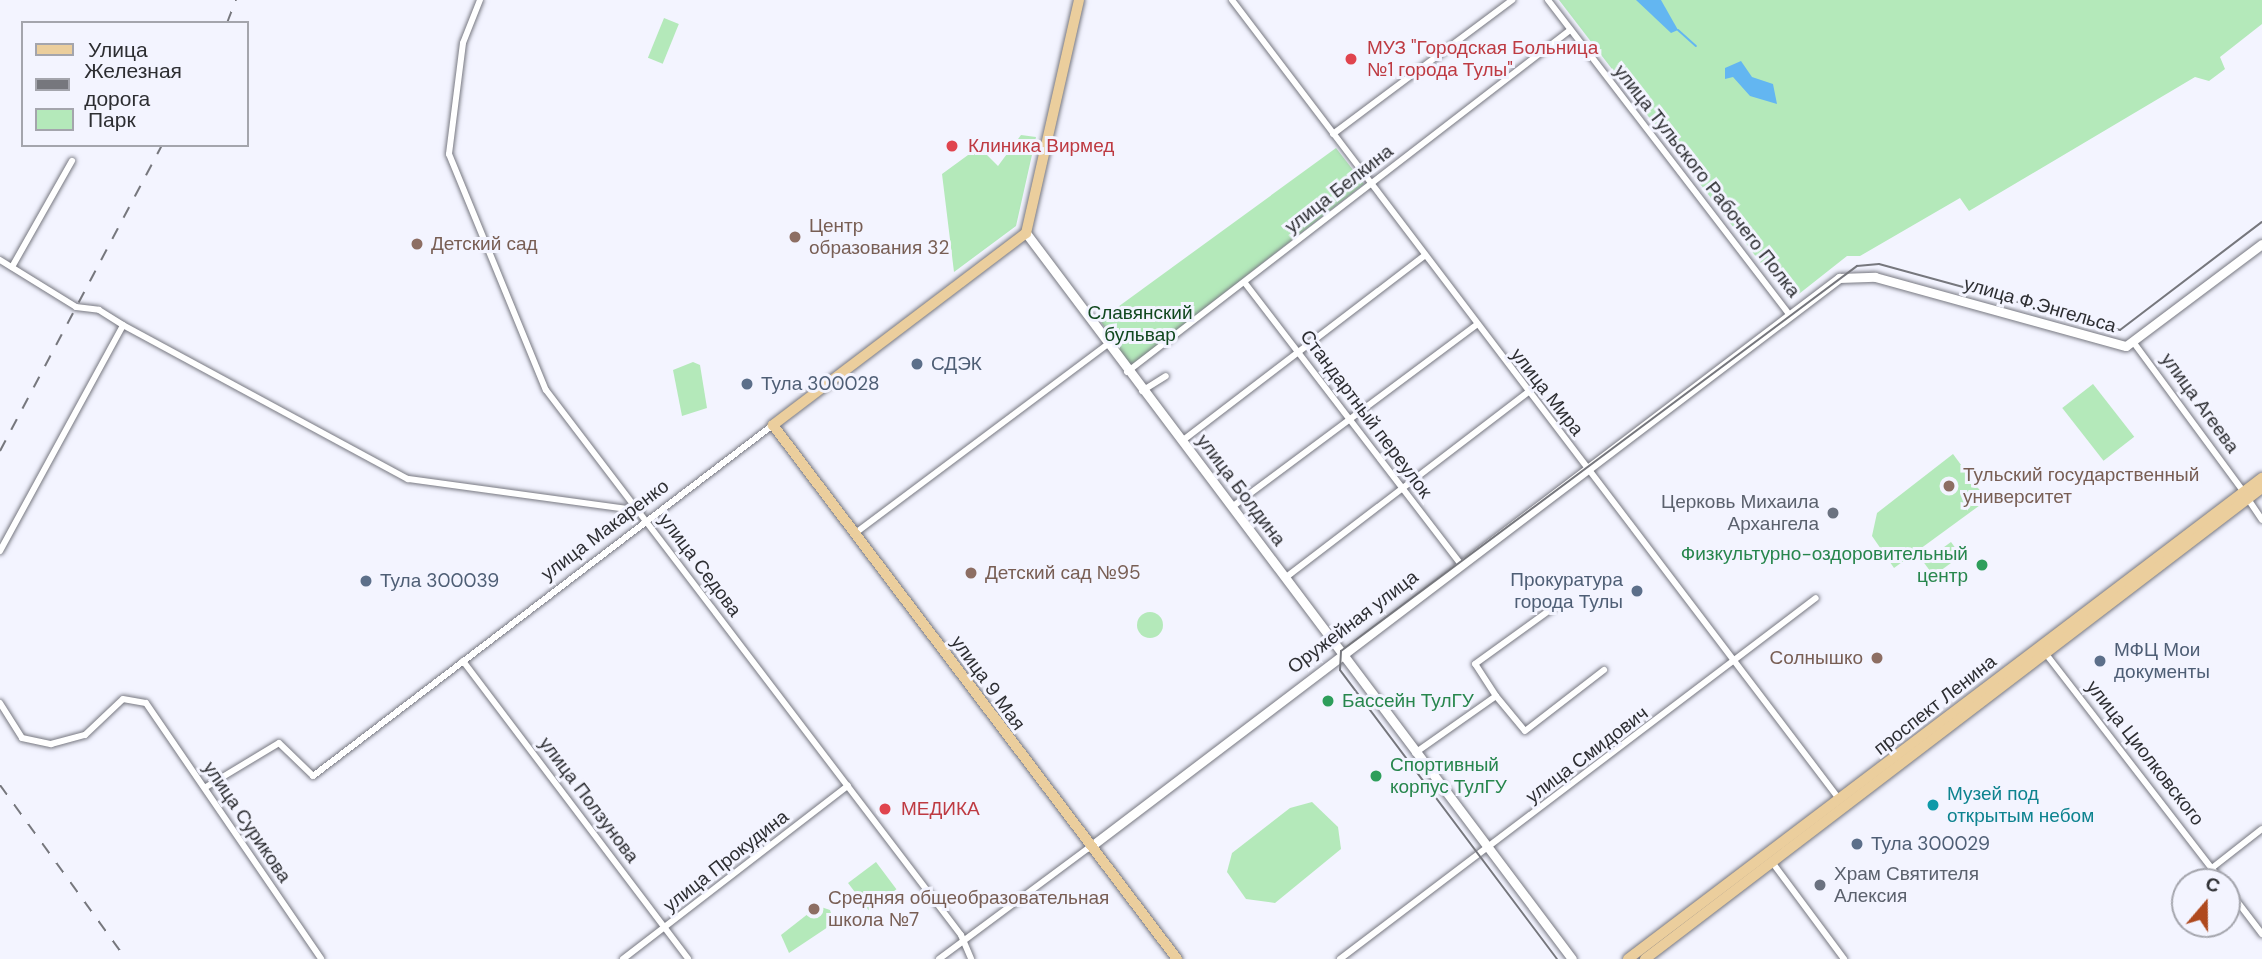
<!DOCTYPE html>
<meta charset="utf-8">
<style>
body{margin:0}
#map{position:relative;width:2262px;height:959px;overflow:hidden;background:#f3f4ff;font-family:"DM Sans",sans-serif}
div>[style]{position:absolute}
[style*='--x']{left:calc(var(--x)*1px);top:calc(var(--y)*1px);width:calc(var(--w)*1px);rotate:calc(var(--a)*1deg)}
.green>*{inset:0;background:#b4e9ba;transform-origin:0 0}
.round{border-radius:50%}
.water>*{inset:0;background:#63b6f1}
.stream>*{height:2px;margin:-1px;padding:0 1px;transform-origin:1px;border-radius:1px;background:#63b6f1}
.roads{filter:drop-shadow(0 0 2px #777881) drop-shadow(0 0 2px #777881)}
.street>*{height:6px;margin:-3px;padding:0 3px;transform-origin:3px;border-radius:3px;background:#fff}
.secondary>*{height:9px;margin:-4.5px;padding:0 4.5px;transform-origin:4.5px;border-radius:4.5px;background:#fff}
.primary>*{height:10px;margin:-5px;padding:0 5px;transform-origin:5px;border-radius:5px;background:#ebce9d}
.tram>*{height:2px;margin:-1px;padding:0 1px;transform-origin:1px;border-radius:1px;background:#76777d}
.rail>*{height:2px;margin-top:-1px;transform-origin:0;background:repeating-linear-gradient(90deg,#76777d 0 12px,transparent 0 24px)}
.dots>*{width:19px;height:19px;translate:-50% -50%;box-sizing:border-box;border:4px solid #f3f4ff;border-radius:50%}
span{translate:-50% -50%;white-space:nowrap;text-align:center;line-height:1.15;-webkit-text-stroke:6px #f3f4ff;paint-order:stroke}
.health-label{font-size:19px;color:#be3a42}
.left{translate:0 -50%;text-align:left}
.street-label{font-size:19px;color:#2d2e32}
.education-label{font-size:19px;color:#785e54}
.right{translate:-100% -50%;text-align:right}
.park-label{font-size:19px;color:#11481f}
.service-label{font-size:19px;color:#4e5e75}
.worship-label{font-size:19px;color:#5b616d}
.leisure-label{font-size:19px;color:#27864d}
.culture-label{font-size:19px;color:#0d838f}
.legend{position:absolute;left:21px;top:21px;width:228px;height:126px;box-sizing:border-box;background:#f3f4ff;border:2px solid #a4a5ad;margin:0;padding:9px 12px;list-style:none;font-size:21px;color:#2d2e32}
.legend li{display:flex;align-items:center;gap:14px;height:35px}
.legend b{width:35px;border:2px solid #a4a5ad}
.north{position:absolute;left:2171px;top:868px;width:70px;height:70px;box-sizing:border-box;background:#f3f4ff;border:2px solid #a4a5ad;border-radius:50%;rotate:20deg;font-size:19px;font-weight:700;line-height:28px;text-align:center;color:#2d2e32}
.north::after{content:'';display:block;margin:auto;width:24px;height:32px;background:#af491e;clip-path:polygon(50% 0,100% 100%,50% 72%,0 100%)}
</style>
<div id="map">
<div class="green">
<i style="clip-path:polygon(1559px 0,2262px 0,2262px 24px,2220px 57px,2225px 69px,2209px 81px,2195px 77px,1969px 211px,1960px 198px,1860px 256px,1847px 256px,1790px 301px)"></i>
<i style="left:664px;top:18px;width:16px;height:43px;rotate:22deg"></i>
<i style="clip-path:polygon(1021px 135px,1036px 137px,1016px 226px,954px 272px,942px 174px,979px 147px,998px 166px)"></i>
<i style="clip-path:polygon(1336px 148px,1364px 184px,1129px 367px,1100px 320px)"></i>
<i style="clip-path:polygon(693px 362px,700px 365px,707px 408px,682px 416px,673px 370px)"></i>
<i style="left:2093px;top:384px;width:67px;height:39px;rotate:52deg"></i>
<i style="clip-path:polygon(1953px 454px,1987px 500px,1894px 568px,1872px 536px,1877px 513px)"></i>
<i style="left:1951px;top:542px;width:17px;height:34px;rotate:54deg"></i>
<i class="round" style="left:1137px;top:612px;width:26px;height:26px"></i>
<i style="clip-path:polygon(1312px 802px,1338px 827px,1341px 849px,1275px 903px,1246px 899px,1227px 872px,1232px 853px,1290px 808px)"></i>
<i style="left:876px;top:862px;width:34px;height:35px;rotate:53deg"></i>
<i style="clip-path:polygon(818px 906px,830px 910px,834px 923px,789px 953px,781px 935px)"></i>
</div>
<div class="water">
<i style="clip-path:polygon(1636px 0,1661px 0,1678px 30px,1671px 33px)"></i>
<i style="clip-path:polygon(1741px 61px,1752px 77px,1773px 84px,1777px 104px,1750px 96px,1733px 77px,1725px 79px,1725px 68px)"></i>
</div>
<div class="stream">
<i style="--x:1678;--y:30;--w:24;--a:42"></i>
</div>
<div class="roads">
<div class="street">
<i style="--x:480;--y:0;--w:46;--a:111.6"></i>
<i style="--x:463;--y:43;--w:112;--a:97.2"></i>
<i style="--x:449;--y:154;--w:255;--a:67.7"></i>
<i style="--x:546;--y:390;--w:685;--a:52.71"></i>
<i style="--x:961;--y:935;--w:26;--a:67"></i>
<i style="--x:1232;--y:0;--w:1005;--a:52.77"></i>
<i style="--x:1548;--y:0;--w:397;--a:52.5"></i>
<i style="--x:1333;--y:134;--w:224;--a:-36.8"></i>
<i style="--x:0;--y:260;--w:89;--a:31.7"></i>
<i style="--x:76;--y:307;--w:23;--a:7"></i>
<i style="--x:99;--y:310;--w:28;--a:32"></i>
<i style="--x:12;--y:267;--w:122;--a:-60.5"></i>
<i style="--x:1245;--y:283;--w:355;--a:52.5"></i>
<i style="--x:2134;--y:343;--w:185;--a:53.6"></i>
<i style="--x:1127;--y:372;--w:560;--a:-37.67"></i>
<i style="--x:1142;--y:391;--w:28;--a:-32"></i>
<i style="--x:1182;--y:441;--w:305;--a:-37.4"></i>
<i style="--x:2248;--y:499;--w:25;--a:56"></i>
<i style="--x:1232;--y:507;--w:304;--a:-36.7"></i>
<i style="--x:854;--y:534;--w:316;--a:-36.8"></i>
<i style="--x:0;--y:551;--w:257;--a:-61.4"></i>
<i style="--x:123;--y:325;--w:324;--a:28.4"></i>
<i style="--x:408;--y:479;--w:235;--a:7.8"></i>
<i style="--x:1285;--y:578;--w:305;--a:-37.4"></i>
<i style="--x:2046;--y:654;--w:288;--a:52.3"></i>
<i style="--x:463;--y:661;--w:373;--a:52.9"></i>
<i style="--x:1496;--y:696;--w:38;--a:-123"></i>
<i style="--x:1475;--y:664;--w:97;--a:-35.8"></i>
<i style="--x:0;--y:703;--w:41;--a:57.8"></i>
<i style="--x:22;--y:738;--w:30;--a:12"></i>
<i style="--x:51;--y:744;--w:35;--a:-15"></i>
<i style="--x:85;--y:735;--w:52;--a:-43.5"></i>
<i style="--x:123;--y:699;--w:23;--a:10"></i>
<i style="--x:146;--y:703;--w:310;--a:55.6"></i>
<i style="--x:1415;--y:753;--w:99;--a:-35.1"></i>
<i style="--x:1496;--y:696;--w:45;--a:50.4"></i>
<i style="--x:1525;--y:731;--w:100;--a:-37.7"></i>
<i style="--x:206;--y:787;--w:85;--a:-31.1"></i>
<i style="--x:279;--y:743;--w:47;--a:44.1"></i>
<i style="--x:313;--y:776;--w:579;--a:-37.35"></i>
<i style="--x:1772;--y:862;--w:121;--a:53.4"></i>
<i style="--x:2212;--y:868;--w:63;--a:-38"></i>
<i style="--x:2227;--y:888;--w:58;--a:52.7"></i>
<i style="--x:623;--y:959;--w:284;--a:-37.6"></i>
<i style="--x:939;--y:959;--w:188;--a:-36.6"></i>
<i style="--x:1340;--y:959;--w:597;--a:-37.18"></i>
</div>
<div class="secondary">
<i style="--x:1026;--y:233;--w:908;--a:53.05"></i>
<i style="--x:1090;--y:847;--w:941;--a:-37.22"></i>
<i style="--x:1839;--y:278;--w:36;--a:-2"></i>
<i style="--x:1875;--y:277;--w:260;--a:15.4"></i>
<i style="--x:2126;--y:346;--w:170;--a:-36.9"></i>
</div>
<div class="primary">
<i style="--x:1079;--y:0;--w:239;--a:102.8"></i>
<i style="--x:1026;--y:233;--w:318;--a:142.8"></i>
<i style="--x:773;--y:425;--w:670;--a:52.89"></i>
<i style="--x:1628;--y:959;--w:796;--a:-37.19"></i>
<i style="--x:1645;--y:959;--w:776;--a:-37.36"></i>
</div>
</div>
<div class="tram">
<i style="--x:1557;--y:959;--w:361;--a:-126.9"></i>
<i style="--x:1340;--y:670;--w:19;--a:-87"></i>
<i style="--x:1341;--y:651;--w:644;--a:-36.73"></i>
<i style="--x:1857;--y:266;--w:22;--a:-5"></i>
<i style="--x:1879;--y:264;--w:250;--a:15.3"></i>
<i style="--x:2120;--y:330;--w:178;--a:-37.3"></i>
</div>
<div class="rail">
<i style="--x:227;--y:23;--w:25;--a:-69"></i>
<i style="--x:0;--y:451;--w:346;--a:-62.1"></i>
<i style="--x:0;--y:785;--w:215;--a:54.1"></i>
</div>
<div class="dots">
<i style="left:1351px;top:59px;background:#e0444e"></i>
<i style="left:952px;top:146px;background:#e0444e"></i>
<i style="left:795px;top:237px;background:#8d6e63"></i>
<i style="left:417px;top:244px;background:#8d6e63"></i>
<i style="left:917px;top:364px;background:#5c6f8a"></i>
<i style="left:747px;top:384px;background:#5c6f8a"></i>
<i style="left:1949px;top:486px;background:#8d6e63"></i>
<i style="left:1833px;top:513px;background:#6b7280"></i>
<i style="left:1982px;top:565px;background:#2e9e5b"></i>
<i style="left:971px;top:573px;background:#8d6e63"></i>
<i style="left:366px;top:581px;background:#5c6f8a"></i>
<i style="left:1637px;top:591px;background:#5c6f8a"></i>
<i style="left:1877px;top:658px;background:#8d6e63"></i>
<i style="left:2100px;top:661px;background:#5c6f8a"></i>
<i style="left:1328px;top:701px;background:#2e9e5b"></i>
<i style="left:1376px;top:776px;background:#2e9e5b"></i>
<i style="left:1933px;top:805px;background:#0f9aa8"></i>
<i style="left:885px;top:809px;background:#e0444e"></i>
<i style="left:1857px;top:844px;background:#5c6f8a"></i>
<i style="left:1820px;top:885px;background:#6b7280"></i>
<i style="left:814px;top:909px;background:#8d6e63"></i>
</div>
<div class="health-label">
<span class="left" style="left:1367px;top:59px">МУЗ "Городская Больница<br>№1 города Тулы"</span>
<span class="left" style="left:968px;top:146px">Клиника Вирмед</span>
<span class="left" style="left:901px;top:809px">МЕДИКА</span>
</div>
<div class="street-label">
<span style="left:1707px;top:181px;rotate:52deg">улица Тульского Рабочего Полка</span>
<span style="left:1339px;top:189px;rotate:-38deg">улица Белкина</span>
<span style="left:2040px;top:305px;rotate:16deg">улица Ф.Энгельса</span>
<span style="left:1547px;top:392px;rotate:52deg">улица Мира</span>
<span style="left:2200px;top:403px;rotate:54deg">улица Агеева</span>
<span style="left:1366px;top:414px;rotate:53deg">Стандартный переулок</span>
<span style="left:1241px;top:490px;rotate:53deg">улица Болдина</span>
<span style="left:605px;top:530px;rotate:-37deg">улица Макаренко</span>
<span style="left:700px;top:565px;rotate:53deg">улица Седова</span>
<span style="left:1353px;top:622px;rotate:-37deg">Оружейная улица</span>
<span style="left:988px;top:683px;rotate:54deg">улица 9 Мая</span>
<span style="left:1935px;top:705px;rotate:-38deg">проспект Ленина</span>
<span style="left:2145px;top:753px;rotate:52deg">улица Циолковского</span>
<span style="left:1587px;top:755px;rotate:-37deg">улица Смидович</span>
<span style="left:589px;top:800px;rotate:53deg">улица Ползунова</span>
<span style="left:247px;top:822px;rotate:56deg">улица Сурикова</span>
<span style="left:726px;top:861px;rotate:-38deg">улица Прокудина</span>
</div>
<div class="education-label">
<span class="left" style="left:809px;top:237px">Центр<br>образования 32</span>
<span class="left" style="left:431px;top:244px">Детский сад</span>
<span class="left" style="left:1963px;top:486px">Тульский государственный<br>университет</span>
<span class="left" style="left:985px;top:573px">Детский сад №95</span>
<span class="right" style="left:1863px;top:658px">Солнышко</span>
<span class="left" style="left:828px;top:909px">Средняя общеобразовательная<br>школа №7</span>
</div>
<div class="park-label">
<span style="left:1140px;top:324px">Славянский<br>бульвар</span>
</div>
<div class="service-label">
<span class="left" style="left:931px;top:364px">СДЭК</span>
<span class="left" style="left:761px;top:384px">Тула 300028</span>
<span class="right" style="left:1623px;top:591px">Прокуратура<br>города Тулы</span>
<span class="left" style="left:380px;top:581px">Тула 300039</span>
<span class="left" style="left:2114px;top:661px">МФЦ Мои<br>документы</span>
<span class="left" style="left:1871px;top:844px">Тула 300029</span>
</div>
<div class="worship-label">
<span class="right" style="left:1819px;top:513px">Церковь Михаила<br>Архангела</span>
<span class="left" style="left:1834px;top:885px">Храм Святителя<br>Алексия</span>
</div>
<div class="leisure-label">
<span class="right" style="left:1968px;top:565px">Физкультурно-оздоровительный<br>центр</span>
<span class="left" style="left:1342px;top:701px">Бассейн ТулГУ</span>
<span class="left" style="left:1390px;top:776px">Спортивный<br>корпус ТулГУ</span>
</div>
<div class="culture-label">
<span class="left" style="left:1947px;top:805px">Музей под<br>открытым небом</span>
</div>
<ul class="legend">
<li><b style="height:9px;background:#ebce9d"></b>Улица</li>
<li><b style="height:9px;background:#76777d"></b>Железная дорога</li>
<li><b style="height:19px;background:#b4e9ba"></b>Парк</li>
</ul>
<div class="north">С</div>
</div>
